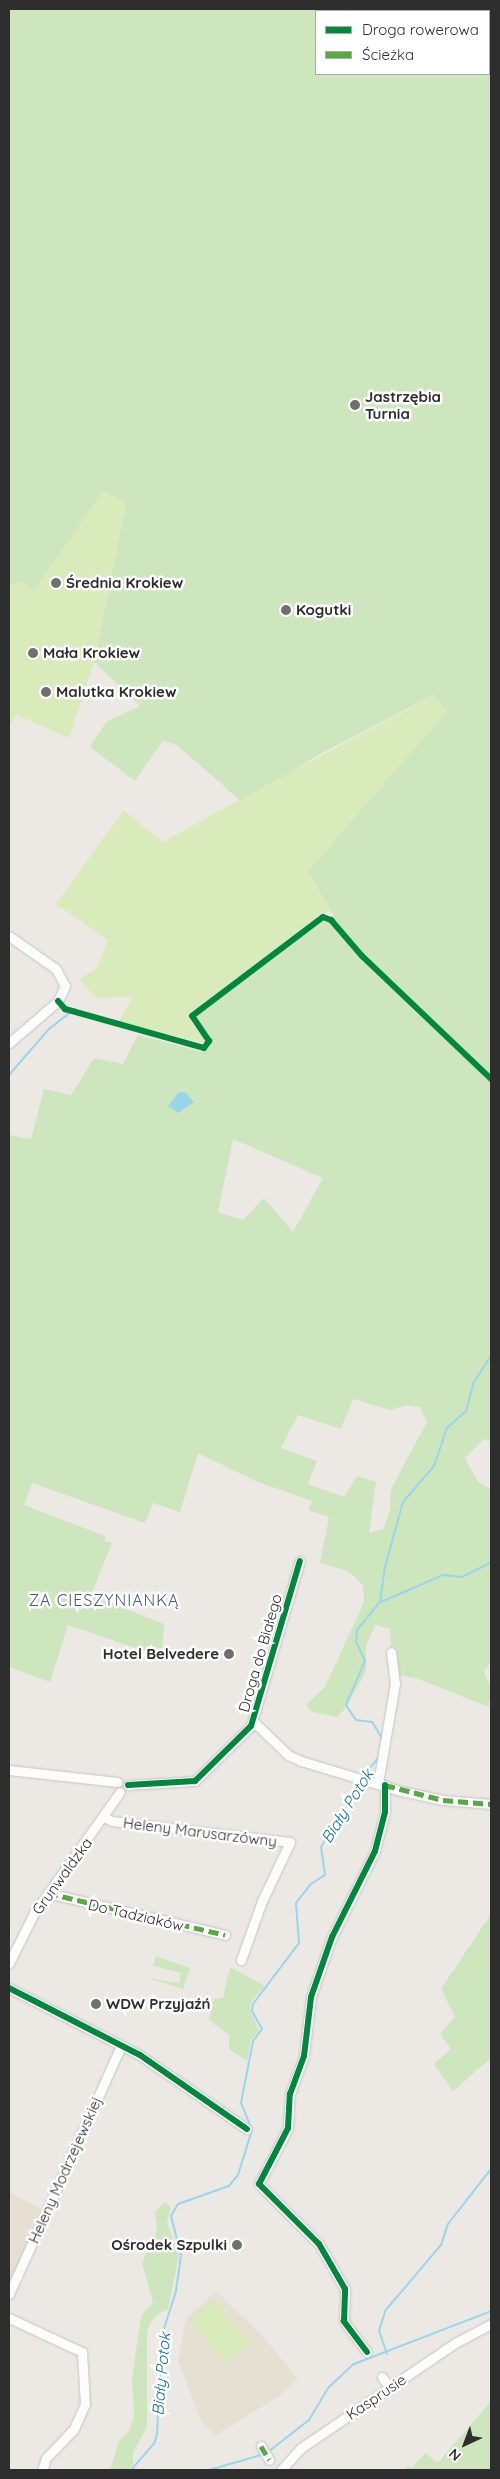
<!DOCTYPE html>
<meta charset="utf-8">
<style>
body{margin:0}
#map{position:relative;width:500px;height:2479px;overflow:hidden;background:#ece8e4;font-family:Quicksand,sans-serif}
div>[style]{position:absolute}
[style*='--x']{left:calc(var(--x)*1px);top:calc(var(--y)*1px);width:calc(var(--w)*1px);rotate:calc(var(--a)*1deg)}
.education>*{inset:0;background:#e6e0d3}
.green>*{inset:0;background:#cee6be}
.pitch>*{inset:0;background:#d9eabb;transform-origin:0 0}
.water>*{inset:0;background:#99d6ec}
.stream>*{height:2px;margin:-1px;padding:0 1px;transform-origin:1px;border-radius:1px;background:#99d6ec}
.roads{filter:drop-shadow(0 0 1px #c5c4c5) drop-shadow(0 0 1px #c5c4c5)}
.minor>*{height:9px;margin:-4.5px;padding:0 4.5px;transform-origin:4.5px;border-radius:4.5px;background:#fcfcfb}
.quiet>*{height:5px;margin-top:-2.5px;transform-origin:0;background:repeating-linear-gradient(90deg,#54ab44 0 10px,transparent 0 15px)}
.cycleway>*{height:6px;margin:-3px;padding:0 3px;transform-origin:3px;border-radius:3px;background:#00873e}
.dots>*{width:14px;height:14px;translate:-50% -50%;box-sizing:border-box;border:2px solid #fff;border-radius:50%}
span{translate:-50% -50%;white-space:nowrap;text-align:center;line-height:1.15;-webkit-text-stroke:5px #fff;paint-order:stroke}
.poi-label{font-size:15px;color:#2e2e2e;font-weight:700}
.left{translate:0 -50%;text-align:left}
.right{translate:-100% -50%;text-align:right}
.street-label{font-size:15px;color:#2e2e2e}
.neighbourhood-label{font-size:16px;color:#4d5680;letter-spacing:1px}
.water-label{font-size:16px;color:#0d6fa3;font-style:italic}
.frame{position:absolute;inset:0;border:10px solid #2e2e2e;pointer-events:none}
.legend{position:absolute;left:315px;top:10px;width:175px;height:65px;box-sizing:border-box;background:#fff;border:1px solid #ababab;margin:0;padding:6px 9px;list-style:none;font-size:15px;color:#2e2e2e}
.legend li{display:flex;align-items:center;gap:10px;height:25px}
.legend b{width:25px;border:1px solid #ababab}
.north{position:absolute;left:440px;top:2419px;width:50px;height:50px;-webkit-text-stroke:4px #fff;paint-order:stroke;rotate:223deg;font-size:14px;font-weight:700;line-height:20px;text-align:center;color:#2e2e2e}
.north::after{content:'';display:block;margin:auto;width:18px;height:22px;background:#2e2e2e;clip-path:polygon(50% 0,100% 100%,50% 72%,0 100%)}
</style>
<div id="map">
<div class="education">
<i style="clip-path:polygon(9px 2192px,44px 2210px,9px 2287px)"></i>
<i style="clip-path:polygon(216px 2291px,263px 2336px,298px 2379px,281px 2395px,215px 2436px,201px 2421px,178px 2361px,186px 2319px)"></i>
</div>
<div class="green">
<i style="clip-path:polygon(evenodd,9px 9px,491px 9px,491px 1075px,478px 1063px,481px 1074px,491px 1083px,491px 1442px,484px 1439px,465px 1458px,478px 1482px,491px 1489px,491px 1662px,484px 1672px,491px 1688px,489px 1707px,416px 1678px,393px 1675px,390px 1629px,375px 1625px,366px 1646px,366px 1671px,346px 1707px,338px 1717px,312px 1712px,306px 1705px,325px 1687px,364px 1602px,363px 1585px,348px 1571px,320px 1563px,329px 1517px,308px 1510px,312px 1501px,258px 1482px,198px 1453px,180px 1512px,153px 1503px,145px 1523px,32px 1483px,24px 1505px,105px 1536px,105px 1541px,112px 1543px,91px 1595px,164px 1624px,162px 1657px,68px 1625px,50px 1682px,9px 1667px,9px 1135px,31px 1139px,44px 1089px,71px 1095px,94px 1058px,123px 1064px,138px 1035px,202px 1052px,209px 1041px,192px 1016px,323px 917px,334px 916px,308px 872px,373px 792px,433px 695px,320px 754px,242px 802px,178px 746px,163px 740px,135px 781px,90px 747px,106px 722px,140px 706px,94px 662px,126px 503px,45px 577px,33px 592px,22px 582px,9px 585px,9px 9px,316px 11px,489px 11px,489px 74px,316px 74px,316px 11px,9px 9px,233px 1139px,323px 1178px,293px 1232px,264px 1198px,243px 1220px,218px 1212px,233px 1139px,9px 9px,353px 1399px,390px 1410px,407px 1405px,420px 1407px,427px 1422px,391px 1489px,390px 1511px,383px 1529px,369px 1533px,376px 1482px,357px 1476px,344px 1497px,308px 1484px,317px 1461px,281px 1448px,298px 1415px,341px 1429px,353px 1399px)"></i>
<i style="clip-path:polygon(491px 1914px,491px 2058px,453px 2091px,434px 2064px,451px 2049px,440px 2034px,455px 2017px,441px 1989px)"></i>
<i style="clip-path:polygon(156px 1956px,190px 1968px,183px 1989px,149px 1978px,179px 1983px,181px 1973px,153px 1966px)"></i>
<i style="clip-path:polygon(230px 1967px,265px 1986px,252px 2000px,250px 2009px,259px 2030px,251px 2040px,247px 2061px,229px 2049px,229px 2035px,209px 2020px,214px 1999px,223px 1998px)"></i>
<i style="clip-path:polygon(165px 2202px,171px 2207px,167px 2223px,179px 2255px,168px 2309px,154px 2317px,147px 2331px,147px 2427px,133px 2452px,133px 2465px,128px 2470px,110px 2470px,119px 2441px,129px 2431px,134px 2416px,132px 2378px,141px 2316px,153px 2303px,142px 2263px,157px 2230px,155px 2212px)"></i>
<i style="clip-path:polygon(491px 2401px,491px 2470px,404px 2470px,408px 2466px,412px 2468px,425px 2453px,438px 2463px)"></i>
</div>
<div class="pitch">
<i style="clip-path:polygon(103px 490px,126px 503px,94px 662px,69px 738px,17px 715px,9px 726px,9px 585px,22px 582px,33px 592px)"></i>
<i style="clip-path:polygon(434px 695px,447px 711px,308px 872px,330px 910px,189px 1015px,206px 1038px,204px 1043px,119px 1022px,132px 997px,96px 998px,80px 980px,97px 968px,108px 940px,56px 904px,124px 810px,162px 842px)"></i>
<i style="left:214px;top:2300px;width:56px;height:32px;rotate:50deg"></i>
</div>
<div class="water">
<i style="clip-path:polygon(179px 1092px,185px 1092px,194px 1102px,178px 1113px,168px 1106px)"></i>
</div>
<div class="stream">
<i style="--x:9;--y:1075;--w:61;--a:-49"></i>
<i style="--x:49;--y:1029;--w:33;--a:-38"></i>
<i style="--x:381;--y:1602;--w:68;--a:-23.5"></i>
<i style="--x:443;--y:1575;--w:19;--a:6"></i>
<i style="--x:462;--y:1577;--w:33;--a:-27"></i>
<i style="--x:382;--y:1738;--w:19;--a:-122"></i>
<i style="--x:372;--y:1722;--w:16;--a:-173"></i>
<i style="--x:356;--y:1720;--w:18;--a:-124"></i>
<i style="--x:346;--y:1705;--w:48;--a:-66.6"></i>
<i style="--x:365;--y:1661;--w:21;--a:-115"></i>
<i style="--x:356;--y:1642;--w:12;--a:-85"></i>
<i style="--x:357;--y:1630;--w:36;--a:-51"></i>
<i style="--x:380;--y:1602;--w:35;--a:-82"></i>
<i style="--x:385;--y:1567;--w:67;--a:-74.5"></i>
<i style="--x:403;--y:1502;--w:48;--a:-49.3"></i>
<i style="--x:434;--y:1466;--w:40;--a:-71.1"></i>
<i style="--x:447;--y:1428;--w:25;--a:-42"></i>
<i style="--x:466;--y:1411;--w:30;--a:-75"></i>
<i style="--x:474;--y:1382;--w:31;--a:-57"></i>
<i style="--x:363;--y:1777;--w:24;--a:-52"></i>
<i style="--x:387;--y:2354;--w:24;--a:-109"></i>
<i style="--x:379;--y:2331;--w:21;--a:-73"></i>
<i style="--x:385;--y:2311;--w:87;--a:-49.7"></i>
<i style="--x:441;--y:2245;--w:22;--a:-72"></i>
<i style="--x:448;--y:2224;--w:70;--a:-52"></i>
<i style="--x:268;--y:2452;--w:52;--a:-38"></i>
<i style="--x:309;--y:2420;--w:39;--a:-59"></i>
<i style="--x:329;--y:2387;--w:34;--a:-43"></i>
<i style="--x:354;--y:2364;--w:147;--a:-21.1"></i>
<i style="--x:131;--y:2470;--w:35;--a:-49"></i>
<i style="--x:154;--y:2444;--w:10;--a:-73"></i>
<i style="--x:157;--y:2434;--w:99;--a:-87.1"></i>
<i style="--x:162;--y:2335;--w:46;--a:-72.3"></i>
<i style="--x:176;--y:2291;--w:36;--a:-82"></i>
<i style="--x:181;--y:2255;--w:40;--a:-104.4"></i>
<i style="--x:171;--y:2216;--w:14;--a:-60"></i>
<i style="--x:178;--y:2204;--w:54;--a:-19.4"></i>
<i style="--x:229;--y:2186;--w:14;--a:-51"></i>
<i style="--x:238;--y:2175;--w:47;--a:-72.7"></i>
<i style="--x:252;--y:2130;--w:29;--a:-112"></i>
<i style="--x:241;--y:2103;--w:63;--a:-79"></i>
<i style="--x:253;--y:2041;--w:15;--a:-53"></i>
<i style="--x:262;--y:2029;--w:21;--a:-119"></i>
<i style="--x:252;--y:2011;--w:7;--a:-82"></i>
<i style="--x:253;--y:2004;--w:76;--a:-53"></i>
<i style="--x:299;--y:1943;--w:40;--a:-94.3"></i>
<i style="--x:296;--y:1903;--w:24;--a:-52"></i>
<i style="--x:311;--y:1884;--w:17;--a:-33"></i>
<i style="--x:325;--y:1875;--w:28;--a:-98"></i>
<i style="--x:321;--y:1847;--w:76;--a:-58.4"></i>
<i style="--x:209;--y:2470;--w:54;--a:-16.1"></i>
</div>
<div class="roads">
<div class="minor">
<i style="--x:9;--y:936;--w:57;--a:35.1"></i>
<i style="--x:56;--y:969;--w:19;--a:62"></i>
<i style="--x:65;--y:986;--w:17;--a:115"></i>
<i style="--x:58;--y:1001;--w:65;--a:139.4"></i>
<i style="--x:254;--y:1722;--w:47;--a:44.1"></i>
<i style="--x:288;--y:1755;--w:14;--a:25"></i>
<i style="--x:301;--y:1761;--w:104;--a:16.7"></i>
<i style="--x:401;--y:1791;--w:43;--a:12.1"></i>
<i style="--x:443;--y:1800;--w:48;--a:4.8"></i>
<i style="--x:9;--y:1770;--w:109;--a:6.3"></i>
<i style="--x:378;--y:1783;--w:100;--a:-80.3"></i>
<i style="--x:395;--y:1684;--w:32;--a:-97"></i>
<i style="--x:128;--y:1785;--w:67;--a:-3.4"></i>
<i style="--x:195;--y:1781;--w:78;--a:-44.5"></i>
<i style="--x:251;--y:1726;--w:172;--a:-73.5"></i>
<i style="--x:104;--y:1817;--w:9;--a:27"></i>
<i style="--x:112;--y:1821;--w:179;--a:6.7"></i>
<i style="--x:290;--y:1842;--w:65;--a:115.4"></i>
<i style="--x:262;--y:1901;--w:63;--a:109.6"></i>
<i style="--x:48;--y:1893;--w:182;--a:13.3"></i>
<i style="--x:9;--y:1963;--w:56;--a:-63.4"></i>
<i style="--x:34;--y:1913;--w:148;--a:-54.6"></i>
<i style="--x:9;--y:1988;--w:147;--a:27.1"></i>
<i style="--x:140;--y:2055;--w:130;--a:34.7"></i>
<i style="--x:9;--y:2294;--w:272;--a:-65.7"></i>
<i style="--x:9;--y:2318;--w:81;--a:25"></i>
<i style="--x:82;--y:2352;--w:52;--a:86.7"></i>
<i style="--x:85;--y:2404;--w:27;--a:114"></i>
<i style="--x:74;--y:2429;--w:40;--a:134"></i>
<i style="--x:46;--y:2458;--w:13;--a:108"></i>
<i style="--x:367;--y:2352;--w:39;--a:-127"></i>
<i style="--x:344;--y:2321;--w:32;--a:-88"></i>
<i style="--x:345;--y:2289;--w:52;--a:-120"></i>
<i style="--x:319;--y:2244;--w:85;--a:-135"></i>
<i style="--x:259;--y:2184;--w:63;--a:-62.6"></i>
<i style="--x:288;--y:2128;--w:34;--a:-87"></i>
<i style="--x:290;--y:2094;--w:40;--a:-69.8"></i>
<i style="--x:304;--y:2056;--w:59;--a:-83.2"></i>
<i style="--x:311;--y:1997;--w:64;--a:-70.7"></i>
<i style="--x:332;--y:1937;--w:96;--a:-63.4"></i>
<i style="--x:375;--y:1851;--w:40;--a:-75.6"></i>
<i style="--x:385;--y:1812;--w:27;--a:-90"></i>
<i style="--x:382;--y:2377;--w:14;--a:54"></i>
<i style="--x:261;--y:2446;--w:16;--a:60"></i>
<i style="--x:281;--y:2470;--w:30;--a:-48"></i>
<i style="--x:301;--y:2448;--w:186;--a:-34.3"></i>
<i style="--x:455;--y:2343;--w:41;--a:-27.8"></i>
</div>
</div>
<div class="quiet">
<i style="--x:386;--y:1790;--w:5;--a:-101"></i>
<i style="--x:385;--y:1785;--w:60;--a:14.5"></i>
<i style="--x:443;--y:1800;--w:48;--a:4.8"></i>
<i style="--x:48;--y:1893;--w:182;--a:13.3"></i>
<i style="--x:261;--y:2446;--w:16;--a:60"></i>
</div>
<div class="cycleway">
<i style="--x:58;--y:1001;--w:11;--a:49"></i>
<i style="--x:65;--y:1009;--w:144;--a:15.7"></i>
<i style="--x:204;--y:1048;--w:9;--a:-54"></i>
<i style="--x:209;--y:1041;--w:30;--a:-124"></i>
<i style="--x:192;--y:1016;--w:164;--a:-37.1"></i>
<i style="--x:323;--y:917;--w:9;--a:21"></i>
<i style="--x:331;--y:920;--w:48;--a:49.3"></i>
<i style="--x:362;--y:956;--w:178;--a:43.6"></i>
<i style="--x:128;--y:1785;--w:67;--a:-3.4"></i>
<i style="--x:195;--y:1781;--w:78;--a:-44.5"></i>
<i style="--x:251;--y:1726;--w:172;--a:-73.5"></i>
<i style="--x:9;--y:1988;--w:147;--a:27.1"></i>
<i style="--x:140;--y:2055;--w:130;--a:34.7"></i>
<i style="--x:367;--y:2352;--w:39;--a:-127"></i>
<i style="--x:344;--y:2321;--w:32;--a:-88"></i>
<i style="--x:345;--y:2289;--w:52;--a:-120"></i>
<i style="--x:319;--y:2244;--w:85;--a:-135"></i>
<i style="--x:259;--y:2184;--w:63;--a:-62.6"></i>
<i style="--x:288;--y:2128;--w:34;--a:-87"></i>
<i style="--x:290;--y:2094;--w:40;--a:-69.8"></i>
<i style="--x:304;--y:2056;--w:59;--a:-83.2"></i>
<i style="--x:311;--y:1997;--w:64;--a:-70.7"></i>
<i style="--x:332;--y:1937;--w:96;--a:-63.4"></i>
<i style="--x:375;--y:1851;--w:40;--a:-75.6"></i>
<i style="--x:385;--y:1812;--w:27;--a:-90"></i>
</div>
<div class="dots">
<i style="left:355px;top:405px;background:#706f6e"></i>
<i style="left:56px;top:583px;background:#706f6e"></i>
<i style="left:286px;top:610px;background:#706f6e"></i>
<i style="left:33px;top:653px;background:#706f6e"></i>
<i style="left:46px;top:692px;background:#706f6e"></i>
<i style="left:229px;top:1654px;background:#706f6e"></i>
<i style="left:96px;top:2004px;background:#706f6e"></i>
<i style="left:237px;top:2245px;background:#706f6e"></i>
</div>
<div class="poi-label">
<span class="left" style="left:365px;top:405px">Jastrzębia<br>Turnia</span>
<span class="left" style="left:66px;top:583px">Średnia Krokiew</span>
<span class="left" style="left:296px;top:610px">Kogutki</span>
<span class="left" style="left:43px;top:653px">Mała Krokiew</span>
<span class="left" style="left:56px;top:692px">Malutka Krokiew</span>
<span class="right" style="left:219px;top:1654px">Hotel Belvedere</span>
<span class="left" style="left:106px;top:2004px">WDW Przyjaźń</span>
<span class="right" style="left:227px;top:2245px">Ośrodek Szpulki</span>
</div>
<div class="street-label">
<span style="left:260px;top:1653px;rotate:-74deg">Droga do Białego</span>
<span style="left:200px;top:1832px;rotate:7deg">Heleny Marusarzówny</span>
<span style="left:62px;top:1876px;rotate:-54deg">Grunwaldzka</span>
<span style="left:136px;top:1915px;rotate:13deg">Do Tadziaków</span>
<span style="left:65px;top:2170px;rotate:-66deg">Heleny Modrzejewskiej</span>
<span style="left:376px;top:2397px;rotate:-34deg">Kasprusie</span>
</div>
<div class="neighbourhood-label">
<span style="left:104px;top:1600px">ZA CIESZYNIANKĄ</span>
</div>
<div class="water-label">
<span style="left:347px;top:1806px;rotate:-58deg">Biały Potok</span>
<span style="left:161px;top:2374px;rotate:-85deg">Biały Potok</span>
</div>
<div class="frame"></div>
<ul class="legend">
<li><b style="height:6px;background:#00873e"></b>Droga rowerowa</li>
<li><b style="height:6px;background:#54ab44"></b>Ścieżka</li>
</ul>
<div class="north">N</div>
</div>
